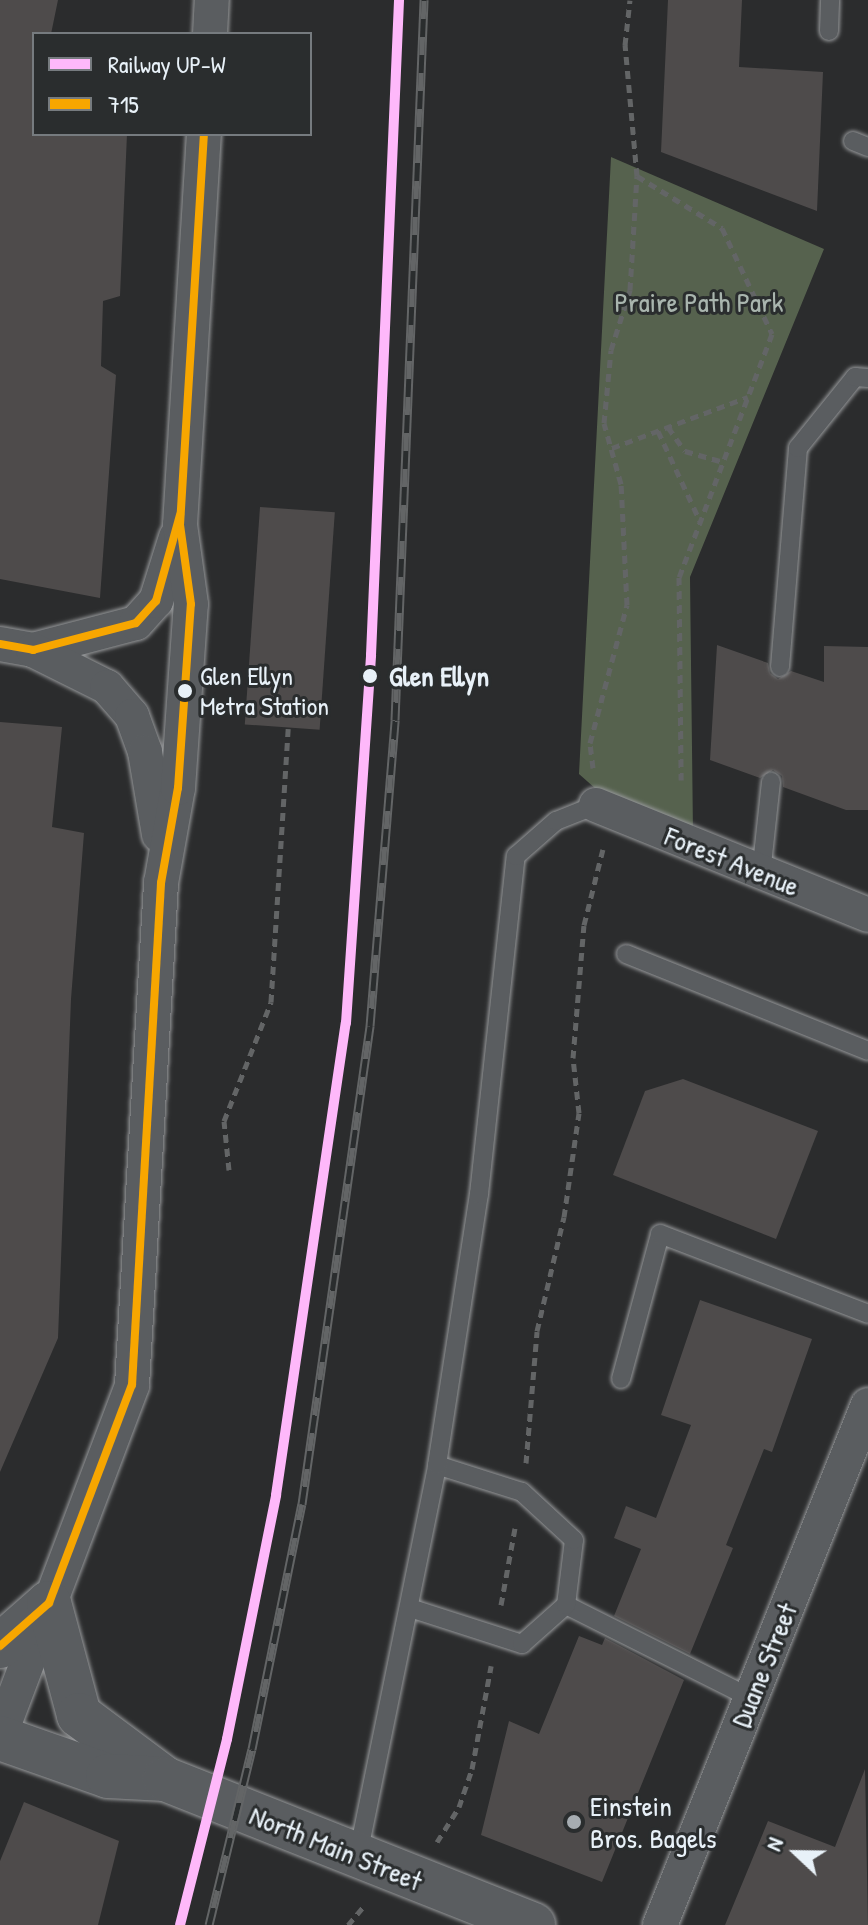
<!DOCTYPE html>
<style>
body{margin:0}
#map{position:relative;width:868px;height:1925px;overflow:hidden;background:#2b2c2d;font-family:"Patrick Hand",sans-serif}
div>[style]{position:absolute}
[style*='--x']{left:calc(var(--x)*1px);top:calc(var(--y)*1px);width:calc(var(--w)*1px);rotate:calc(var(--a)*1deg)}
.green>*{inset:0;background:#56624e}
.building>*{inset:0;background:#4e4b4b;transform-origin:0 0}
.path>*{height:5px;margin-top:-2.5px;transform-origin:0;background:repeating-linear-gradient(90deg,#636566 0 8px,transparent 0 14px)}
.roads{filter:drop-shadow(0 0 2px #96989a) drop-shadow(0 0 2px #96989a)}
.service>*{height:18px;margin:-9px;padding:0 9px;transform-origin:9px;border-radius:9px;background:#5a5d60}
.minor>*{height:34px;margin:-17px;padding:0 17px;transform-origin:17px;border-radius:17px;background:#5a5d60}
.tertiary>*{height:44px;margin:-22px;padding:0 22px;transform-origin:22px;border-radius:22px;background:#5a5d60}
.rail>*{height:9px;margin-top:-4.5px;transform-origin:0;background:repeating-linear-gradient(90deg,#2a2d2e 0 18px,#636566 0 36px);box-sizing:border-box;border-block:2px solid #636566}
.bus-1>*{height:8px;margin:-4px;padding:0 4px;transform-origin:4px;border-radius:4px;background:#f7a600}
.rail-1>*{height:10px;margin:-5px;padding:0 5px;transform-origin:5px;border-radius:5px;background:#feb8fa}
.dots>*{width:22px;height:22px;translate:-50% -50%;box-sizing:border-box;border:4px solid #2a2d2e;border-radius:50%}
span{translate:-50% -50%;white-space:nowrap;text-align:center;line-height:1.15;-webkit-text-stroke:6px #2a2d2e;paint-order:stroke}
.bus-label{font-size:26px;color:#e8f1f8}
.left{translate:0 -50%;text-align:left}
.park-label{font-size:28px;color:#a9b5ae}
.stop-label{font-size:28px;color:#e8f1f8;font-weight:700}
.street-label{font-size:28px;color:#e8f1f8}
.poi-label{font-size:28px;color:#e8f1f8}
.legend{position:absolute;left:32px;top:32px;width:280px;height:104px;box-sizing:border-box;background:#2a2d2e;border:2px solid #767b7f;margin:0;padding:10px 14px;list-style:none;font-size:24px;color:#e8f1f8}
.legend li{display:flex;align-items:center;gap:16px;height:40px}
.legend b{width:40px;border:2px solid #767b7f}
.north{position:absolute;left:756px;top:1813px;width:80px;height:80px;-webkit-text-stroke:6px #2a2d2e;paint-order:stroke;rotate:292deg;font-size:22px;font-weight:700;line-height:32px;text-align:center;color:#e8f1f8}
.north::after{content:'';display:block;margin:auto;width:28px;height:36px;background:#e8f1f8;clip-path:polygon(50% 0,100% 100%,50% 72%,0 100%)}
</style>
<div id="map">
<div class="green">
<i style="clip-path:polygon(611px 157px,824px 249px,690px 577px,693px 833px,605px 797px,579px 774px)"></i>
</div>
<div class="building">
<i style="clip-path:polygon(0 0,58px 0,51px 34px,34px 34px,34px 134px,127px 134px,120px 296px,103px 301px,101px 366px,116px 375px,100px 598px,0 579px)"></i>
<i style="clip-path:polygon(668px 0,742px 0,739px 67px,823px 72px,817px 211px,661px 152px)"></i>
<i style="left:260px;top:507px;width:75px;height:218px;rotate:4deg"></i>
<i style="clip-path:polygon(717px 645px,768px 663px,770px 673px,778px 679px,791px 671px,824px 682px,824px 646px,868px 647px,868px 810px,846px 810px,783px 787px,782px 776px,773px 770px,760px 778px,710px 760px)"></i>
<i style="clip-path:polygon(0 722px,62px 727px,52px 827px,84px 833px,71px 999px,58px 1338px,0 1472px)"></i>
<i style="clip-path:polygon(683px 1079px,818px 1131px,776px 1239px,613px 1175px,645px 1091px)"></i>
<i style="clip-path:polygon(700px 1300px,812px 1339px,772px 1452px,764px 1449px,726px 1545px,733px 1548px,690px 1654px,614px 1616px,641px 1549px,614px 1538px,626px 1506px,656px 1518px,691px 1425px,661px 1415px)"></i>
<i style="clip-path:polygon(579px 1636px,602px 1645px,605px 1638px,684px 1680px,602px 1882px,481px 1835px,509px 1721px,539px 1734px)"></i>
<i style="clip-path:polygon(865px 1769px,868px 1925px,725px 1925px,768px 1821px,835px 1847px)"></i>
<i style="clip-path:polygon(24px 1802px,119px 1841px,98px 1925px,0 1925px,0 1861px)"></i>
</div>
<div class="path">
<i style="--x:637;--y:176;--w:100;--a:31.5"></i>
<i style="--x:722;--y:228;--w:117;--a:64.7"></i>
<i style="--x:772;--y:334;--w:260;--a:110.9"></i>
<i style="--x:679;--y:577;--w:203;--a:89.4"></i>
<i style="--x:668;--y:427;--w:29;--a:55"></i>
<i style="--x:685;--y:451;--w:40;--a:16"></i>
<i style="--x:658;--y:431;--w:99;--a:65"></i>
<i style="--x:612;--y:448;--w:145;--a:-20.6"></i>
<i style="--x:593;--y:768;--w:25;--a:-97"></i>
<i style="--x:590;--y:743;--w:143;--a:-75"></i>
<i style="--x:627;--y:605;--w:121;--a:-92.8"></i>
<i style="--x:621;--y:484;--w:63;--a:-105.6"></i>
<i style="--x:604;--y:423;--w:73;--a:-84.5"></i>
<i style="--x:611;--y:350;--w:63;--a:-72.4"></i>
<i style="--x:630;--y:290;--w:114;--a:-86.5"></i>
<i style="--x:637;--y:176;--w:132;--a:-95.2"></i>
<i style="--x:625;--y:45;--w:45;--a:-83.7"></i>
<i style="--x:229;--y:1170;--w:49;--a:-95.8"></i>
<i style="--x:224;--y:1121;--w:128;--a:-68.4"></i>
<i style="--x:271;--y:1002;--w:274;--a:-86.4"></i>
<i style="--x:526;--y:1463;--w:132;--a:-85.2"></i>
<i style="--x:537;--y:1331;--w:117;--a:-76.7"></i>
<i style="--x:564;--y:1217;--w:105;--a:-81.8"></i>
<i style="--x:579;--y:1113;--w:55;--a:-96.2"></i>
<i style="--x:573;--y:1058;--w:133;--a:-85.3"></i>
<i style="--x:584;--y:925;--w:78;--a:-76"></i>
<i style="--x:501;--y:1605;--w:78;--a:-79.7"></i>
<i style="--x:437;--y:1842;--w:41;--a:-57.8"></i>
<i style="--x:459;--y:1807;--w:40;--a:-71.1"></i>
<i style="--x:472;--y:1769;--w:105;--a:-79.5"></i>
<i style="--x:348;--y:1925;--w:25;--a:-50"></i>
</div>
<div class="roads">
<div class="service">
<i style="--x:829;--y:31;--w:31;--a:-88"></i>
<i style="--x:853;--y:141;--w:16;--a:22"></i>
<i style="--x:780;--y:667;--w:220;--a:-85.3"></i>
<i style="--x:798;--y:448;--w:91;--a:-51.2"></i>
<i style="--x:855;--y:377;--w:13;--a:4"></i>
<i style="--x:761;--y:874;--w:93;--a:-83.8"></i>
<i style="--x:626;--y:954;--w:261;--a:21.8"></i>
<i style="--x:621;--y:1379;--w:150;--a:-74.9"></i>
<i style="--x:660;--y:1234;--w:223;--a:21"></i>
<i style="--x:566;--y:1605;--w:207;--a:26.7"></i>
<i style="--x:410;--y:1608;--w:118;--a:17.8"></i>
<i style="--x:522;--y:1644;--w:59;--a:-41.6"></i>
<i style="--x:566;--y:1605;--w:65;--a:-83"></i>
<i style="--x:574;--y:1540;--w:71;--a:-137.3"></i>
<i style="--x:522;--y:1492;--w:89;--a:-162.4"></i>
<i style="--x:358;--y:1855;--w:398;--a:-78.5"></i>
<i style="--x:437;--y:1465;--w:274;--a:-81.2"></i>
<i style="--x:479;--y:1194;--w:340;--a:-83.8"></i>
<i style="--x:516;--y:856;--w:53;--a:-41.2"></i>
<i style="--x:556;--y:821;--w:43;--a:-21.8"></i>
</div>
<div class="minor">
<i style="--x:210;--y:34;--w:34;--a:-87"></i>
<i style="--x:0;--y:644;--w:34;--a:10"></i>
<i style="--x:33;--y:650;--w:106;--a:-14.7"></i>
<i style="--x:136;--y:623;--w:30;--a:-48"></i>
<i style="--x:156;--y:601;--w:67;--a:-72.6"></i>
<i style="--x:33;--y:650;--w:83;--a:26.6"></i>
<i style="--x:107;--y:687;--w:38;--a:49"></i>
<i style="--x:132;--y:716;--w:38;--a:70"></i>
<i style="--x:145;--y:752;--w:84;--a:80.4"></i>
<i style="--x:596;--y:805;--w:293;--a:22"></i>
<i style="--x:0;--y:1735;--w:374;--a:-69.3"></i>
<i style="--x:132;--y:1385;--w:503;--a:-86.69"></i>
<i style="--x:161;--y:883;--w:97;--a:-79.9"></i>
<i style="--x:178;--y:788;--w:184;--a:-86"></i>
<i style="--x:191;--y:604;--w:80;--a:-97.9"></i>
<i style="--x:180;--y:525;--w:392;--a:-86.5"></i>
<i style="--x:660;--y:1925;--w:560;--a:-68.2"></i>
</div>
<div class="tertiary">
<i style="--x:0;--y:1646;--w:65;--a:-41.3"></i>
<i style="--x:49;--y:1603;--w:116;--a:75"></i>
<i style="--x:79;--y:1715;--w:107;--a:36.7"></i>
<i style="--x:0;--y:1738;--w:114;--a:19.4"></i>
<i style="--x:108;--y:1776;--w:57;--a:3"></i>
<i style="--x:165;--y:1779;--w:396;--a:21.6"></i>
</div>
</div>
<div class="rail">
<i style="--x:209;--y:1925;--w:181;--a:-76.3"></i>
<i style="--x:252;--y:1749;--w:250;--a:-78.5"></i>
<i style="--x:302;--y:1504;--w:483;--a:-81.9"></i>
<i style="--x:370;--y:1026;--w:307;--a:-85.3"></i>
<i style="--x:395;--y:720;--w:721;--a:-87.69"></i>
</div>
<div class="bus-1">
<i style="--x:0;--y:644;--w:34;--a:10"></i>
<i style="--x:33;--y:650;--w:106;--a:-14.7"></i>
<i style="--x:136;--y:623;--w:30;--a:-48"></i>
<i style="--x:156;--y:601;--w:89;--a:-74.4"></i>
<i style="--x:0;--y:1646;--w:65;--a:-41.3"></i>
<i style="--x:49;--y:1603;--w:233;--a:-69.2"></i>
<i style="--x:132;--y:1385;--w:503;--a:-86.69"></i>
<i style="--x:161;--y:883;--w:97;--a:-79.9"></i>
<i style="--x:178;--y:788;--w:184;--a:-86"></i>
<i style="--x:191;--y:604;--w:80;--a:-97.9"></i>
<i style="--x:180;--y:525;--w:392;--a:-86.5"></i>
</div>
<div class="rail-1">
<i style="--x:180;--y:1925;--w:192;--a:-75.8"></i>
<i style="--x:227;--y:1739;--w:249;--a:-78.6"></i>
<i style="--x:276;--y:1495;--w:477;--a:-81.6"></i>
<i style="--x:346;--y:1023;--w:369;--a:-86.1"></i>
<i style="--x:371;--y:655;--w:656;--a:-87.55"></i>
</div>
<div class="dots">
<i style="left:370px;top:676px;background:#e8f1f8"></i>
<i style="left:185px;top:691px;background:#e8f1f8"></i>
<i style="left:574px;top:1822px;background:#a6acb1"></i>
</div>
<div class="bus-label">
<span class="left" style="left:200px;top:691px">Glen Ellyn<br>Metra Station</span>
</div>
<div class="park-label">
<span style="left:699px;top:302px">Praire Path Park</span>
</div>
<div class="stop-label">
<span class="left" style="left:389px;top:676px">Glen Ellyn</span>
</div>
<div class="street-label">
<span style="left:732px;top:861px;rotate:22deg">Forest Avenue</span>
<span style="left:764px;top:1665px;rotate:-68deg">Duane Street</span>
<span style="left:336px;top:1848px;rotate:22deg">North Main Street</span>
</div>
<div class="poi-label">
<span class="left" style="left:590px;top:1822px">Einstein<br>Bros. Bagels</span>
</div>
<ul class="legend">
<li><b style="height:10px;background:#feb8fa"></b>Railway UP-W</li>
<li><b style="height:10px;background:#f7a600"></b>715</li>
</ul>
<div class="north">N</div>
</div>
